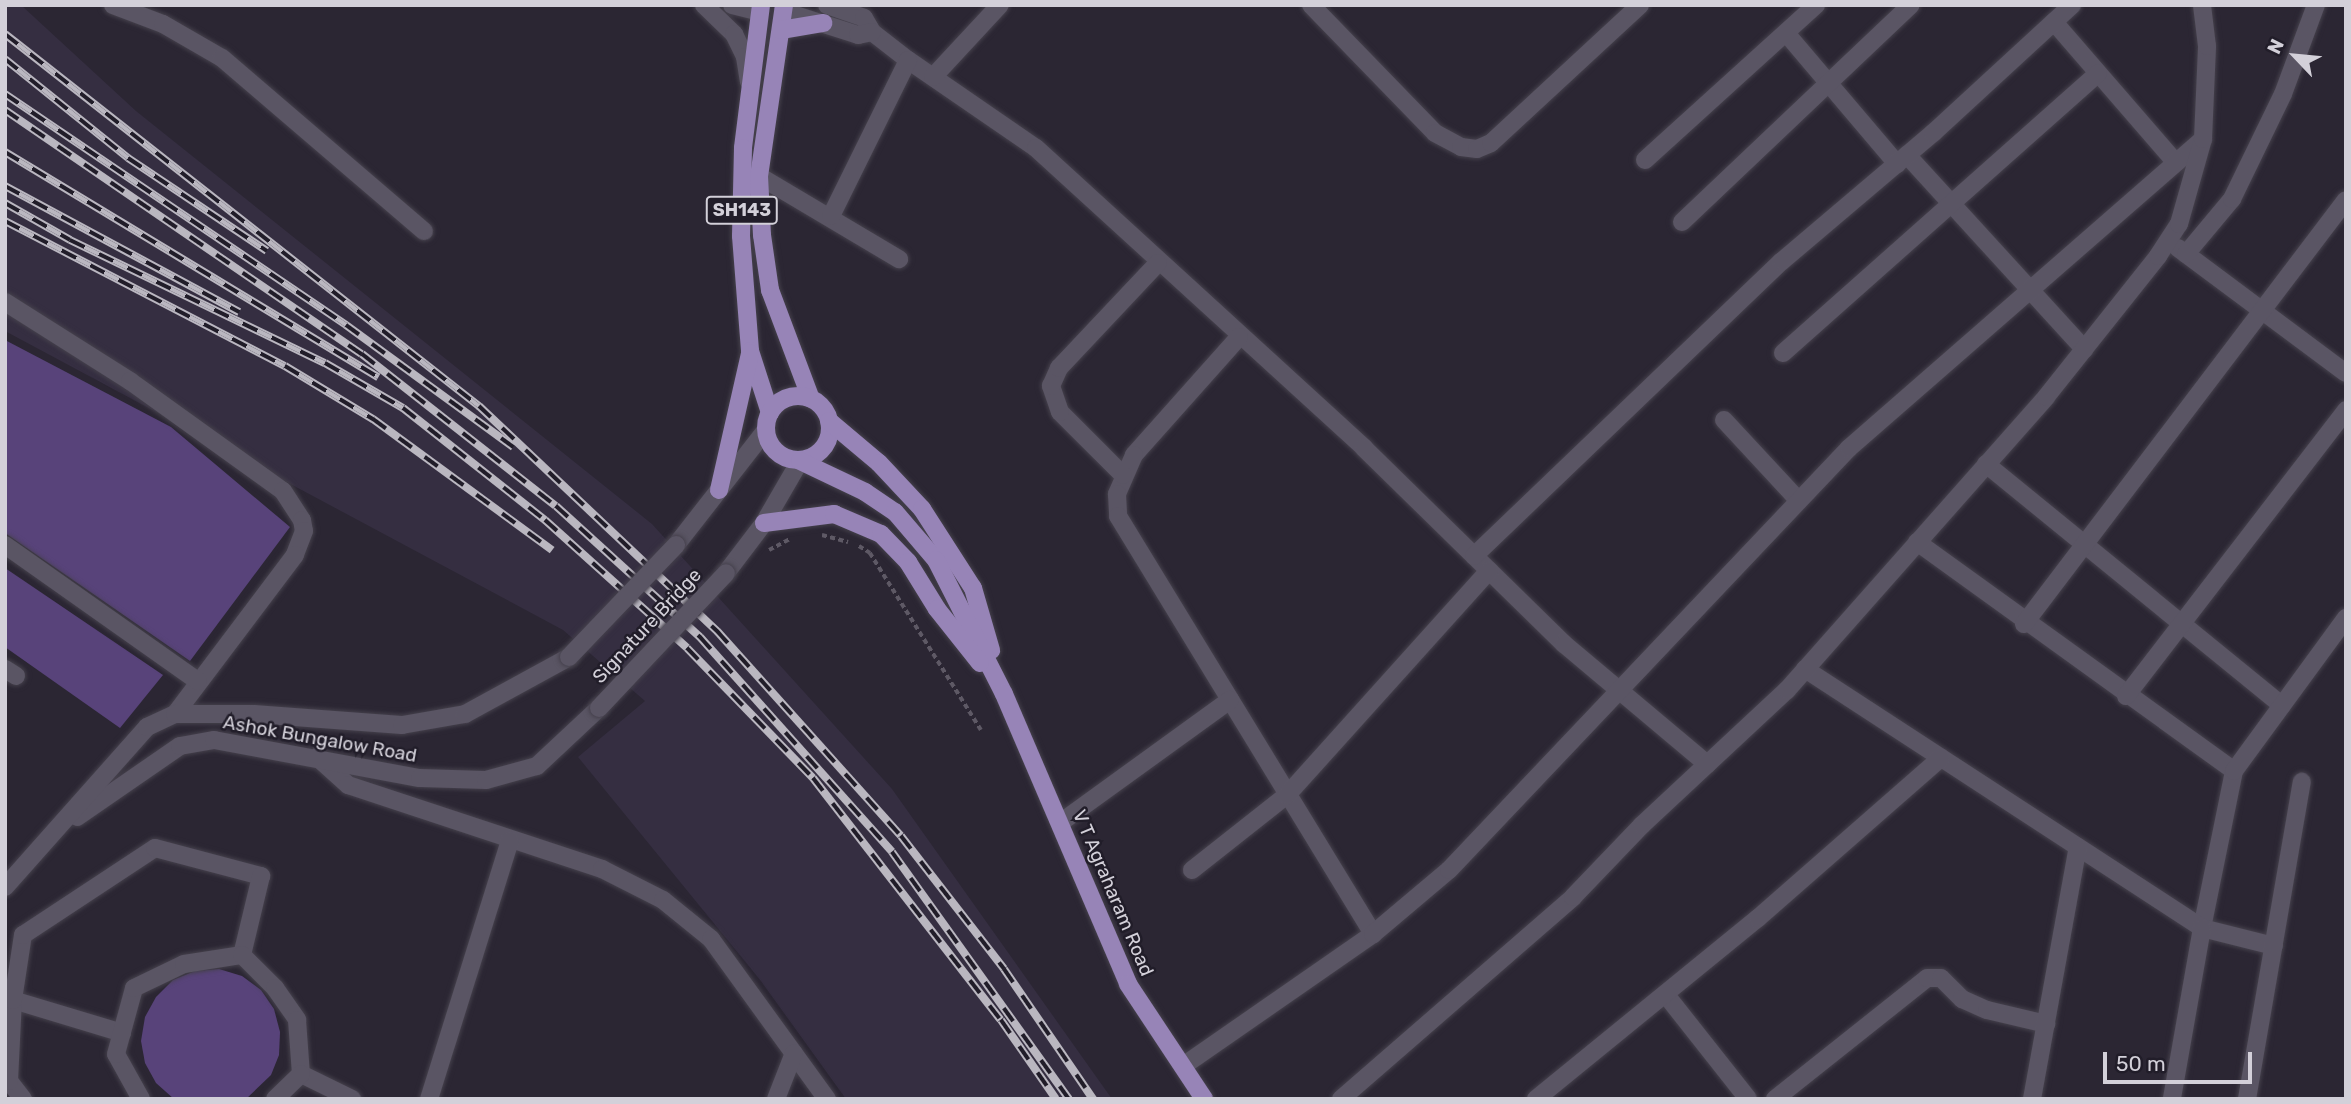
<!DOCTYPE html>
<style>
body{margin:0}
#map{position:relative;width:2351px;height:1104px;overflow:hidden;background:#2b2633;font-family:Rubik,sans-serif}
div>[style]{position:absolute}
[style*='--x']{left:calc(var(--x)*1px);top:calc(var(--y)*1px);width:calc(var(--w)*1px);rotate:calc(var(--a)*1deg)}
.built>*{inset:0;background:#352e41}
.green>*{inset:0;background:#58437a}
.path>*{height:3.5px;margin-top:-1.75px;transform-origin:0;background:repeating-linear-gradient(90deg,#5e5965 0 5px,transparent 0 8.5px)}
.roads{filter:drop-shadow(0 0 2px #45414c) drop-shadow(0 0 2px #45414c)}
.street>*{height:18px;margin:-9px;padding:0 9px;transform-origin:9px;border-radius:9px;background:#5a5564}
.secondary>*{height:18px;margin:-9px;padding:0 9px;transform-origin:9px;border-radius:9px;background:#5a5564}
.primary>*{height:18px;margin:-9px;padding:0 9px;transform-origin:9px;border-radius:9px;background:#9784b7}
.primary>.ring{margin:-9px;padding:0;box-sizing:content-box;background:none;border:18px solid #9784b7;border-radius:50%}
.rail>*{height:8px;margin-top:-4px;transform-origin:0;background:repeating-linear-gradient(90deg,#211d29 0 16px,#bab7c0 0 32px);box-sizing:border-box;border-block:2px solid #bab7c0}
.bridges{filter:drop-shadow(0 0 2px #45414c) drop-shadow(0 0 2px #45414c)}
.secondary-bridge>*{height:18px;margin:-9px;padding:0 9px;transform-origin:9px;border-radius:9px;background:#5a5564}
span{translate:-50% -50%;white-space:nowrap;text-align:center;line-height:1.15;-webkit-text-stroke:5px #211d29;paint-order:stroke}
.shield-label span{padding:2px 5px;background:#211d29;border:2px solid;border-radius:5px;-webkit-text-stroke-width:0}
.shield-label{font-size:18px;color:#d3d0d9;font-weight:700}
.street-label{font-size:19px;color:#d3d0d9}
.frame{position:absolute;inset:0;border:7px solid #d3d0d9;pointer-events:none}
.north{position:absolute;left:2260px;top:21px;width:70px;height:70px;-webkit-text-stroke:5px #211d29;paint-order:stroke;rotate:296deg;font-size:19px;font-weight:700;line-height:28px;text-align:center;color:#d3d0d9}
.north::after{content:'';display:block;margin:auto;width:24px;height:32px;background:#d3d0d9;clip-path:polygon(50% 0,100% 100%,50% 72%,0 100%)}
.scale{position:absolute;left:2103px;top:1052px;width:149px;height:32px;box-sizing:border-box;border:4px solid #d3d0d9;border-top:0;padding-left:9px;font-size:21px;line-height:24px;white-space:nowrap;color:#d3d0d9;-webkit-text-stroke:5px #211d29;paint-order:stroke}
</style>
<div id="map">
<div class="built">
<i style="clip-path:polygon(5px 5px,21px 5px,136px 111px,652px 524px,892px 789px,1112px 1099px,846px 1099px,761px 981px,578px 757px,645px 701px,563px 630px,5px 331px)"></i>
</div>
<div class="green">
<i style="clip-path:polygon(5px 340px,171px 427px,290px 527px,190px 661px,5px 533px)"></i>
<i style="clip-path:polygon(5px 568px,163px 675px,120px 728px,5px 647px)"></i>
<i style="clip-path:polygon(219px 969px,242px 976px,261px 990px,274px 1009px,280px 1032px,279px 1055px,271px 1075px,246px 1099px,174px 1099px,156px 1083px,145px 1063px,141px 1041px,145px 1017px,156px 997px,173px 980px,195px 971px)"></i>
</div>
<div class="path">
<i style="--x:822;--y:535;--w:27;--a:15"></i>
<i style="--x:859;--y:546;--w:13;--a:32"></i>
<i style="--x:870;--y:553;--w:209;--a:57.9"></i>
<i style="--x:769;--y:550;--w:24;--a:-28"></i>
</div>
<div class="roads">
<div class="street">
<i style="--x:113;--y:5;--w:53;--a:20.8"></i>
<i style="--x:163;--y:24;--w:68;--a:30"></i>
<i style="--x:222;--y:58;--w:266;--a:40.6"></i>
<i style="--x:827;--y:5;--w:39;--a:19"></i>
<i style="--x:864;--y:18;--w:16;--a:60"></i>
<i style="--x:872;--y:32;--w:46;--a:37.9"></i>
<i style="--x:908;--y:60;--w:155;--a:34.5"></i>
<i style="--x:1036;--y:148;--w:445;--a:42.4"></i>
<i style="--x:1364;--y:448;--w:280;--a:44.4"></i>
<i style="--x:1564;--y:644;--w:187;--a:40"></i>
<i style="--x:1311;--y:5;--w:178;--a:45.9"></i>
<i style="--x:1435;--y:133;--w:30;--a:28"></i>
<i style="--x:1461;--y:147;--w:16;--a:7"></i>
<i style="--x:1477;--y:149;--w:15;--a:-23"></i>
<i style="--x:1491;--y:143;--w:203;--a:-42.8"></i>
<i style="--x:783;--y:11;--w:79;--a:17.7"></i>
<i style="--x:858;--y:35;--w:14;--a:-12"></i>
<i style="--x:2054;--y:22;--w:186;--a:49.1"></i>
<i style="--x:1786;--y:33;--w:172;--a:49.7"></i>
<i style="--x:933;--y:77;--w:98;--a:-47.1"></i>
<i style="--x:1907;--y:155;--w:263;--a:47.6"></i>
<i style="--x:1645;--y:160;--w:231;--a:-42.2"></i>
<i style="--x:759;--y:176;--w:163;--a:30.7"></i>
<i style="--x:831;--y:216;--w:174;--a:-63.7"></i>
<i style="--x:1682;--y:222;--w:315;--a:-43.5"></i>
<i style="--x:2178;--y:248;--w:209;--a:36.7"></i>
<i style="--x:2186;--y:254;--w:72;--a:-50.1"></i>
<i style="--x:2232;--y:199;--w:117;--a:-64.1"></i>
<i style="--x:2283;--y:94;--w:95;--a:-69.7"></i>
<i style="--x:5;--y:302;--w:148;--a:32.3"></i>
<i style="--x:130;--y:381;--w:188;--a:35.7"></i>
<i style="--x:283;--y:491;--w:35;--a:57"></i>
<i style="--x:302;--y:520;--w:11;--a:80"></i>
<i style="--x:304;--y:531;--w:26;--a:111"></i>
<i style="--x:295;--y:555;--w:199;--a:127"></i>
<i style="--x:1239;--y:337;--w:158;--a:131.7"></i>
<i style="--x:1134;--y:455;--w:43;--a:113.6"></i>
<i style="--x:1117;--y:494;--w:22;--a:87"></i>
<i style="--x:1118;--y:516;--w:490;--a:58.6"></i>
<i style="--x:1783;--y:353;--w:421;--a:-41.6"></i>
<i style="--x:1724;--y:420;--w:110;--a:47.2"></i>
<i style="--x:1986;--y:464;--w:382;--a:39.2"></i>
<i style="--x:1123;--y:475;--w:89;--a:-135"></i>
<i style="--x:1060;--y:412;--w:28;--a:-109"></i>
<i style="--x:1051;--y:386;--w:20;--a:-66"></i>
<i style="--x:1059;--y:368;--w:144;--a:-46.7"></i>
<i style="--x:1917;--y:542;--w:391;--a:35.8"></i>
<i style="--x:2234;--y:771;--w:160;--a:101.5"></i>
<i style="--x:2202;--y:928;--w:74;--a:14"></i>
<i style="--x:5;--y:545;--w:236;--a:35.2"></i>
<i style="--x:1474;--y:556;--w:426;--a:-43.8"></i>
<i style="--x:1782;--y:261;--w:198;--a:-40.3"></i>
<i style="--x:1933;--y:133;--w:189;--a:-42.6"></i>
<i style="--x:2024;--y:624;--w:532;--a:-52.79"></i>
<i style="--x:5;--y:669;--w:13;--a:32"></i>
<i style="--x:1805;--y:669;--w:474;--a:33.1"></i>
<i style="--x:2202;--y:928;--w:174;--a:100"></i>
<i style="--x:2126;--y:696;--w:361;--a:-52.4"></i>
<i style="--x:317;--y:757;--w:42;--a:42.1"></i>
<i style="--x:348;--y:785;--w:268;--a:18.3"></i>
<i style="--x:602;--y:869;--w:68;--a:26.9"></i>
<i style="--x:663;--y:900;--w:62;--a:39.1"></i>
<i style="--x:711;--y:939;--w:198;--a:54.1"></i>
<i style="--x:2234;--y:771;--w:190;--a:-53.8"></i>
<i style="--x:1060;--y:823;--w:210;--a:-35.9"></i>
<i style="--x:1192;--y:870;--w:121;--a:-38.3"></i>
<i style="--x:1287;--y:795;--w:302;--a:-48"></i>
<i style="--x:1666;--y:995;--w:132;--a:51.7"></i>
<i style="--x:13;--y:1000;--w:114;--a:16.8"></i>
<i style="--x:1183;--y:1066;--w:231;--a:-34.8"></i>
<i style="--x:1373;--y:934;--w:99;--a:-40.1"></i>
<i style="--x:1449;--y:870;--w:581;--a:-46.53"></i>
<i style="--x:1849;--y:448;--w:470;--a:-41.1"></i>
<i style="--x:301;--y:1074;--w:57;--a:26.1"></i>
<i style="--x:23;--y:1099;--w:23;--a:-128"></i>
<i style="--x:9;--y:1081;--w:81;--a:-87.2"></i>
<i style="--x:13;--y:1000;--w:66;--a:-81.3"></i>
<i style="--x:23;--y:935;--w:158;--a:-33.4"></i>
<i style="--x:155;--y:848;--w:110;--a:14.8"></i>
<i style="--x:261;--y:876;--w:81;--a:103.5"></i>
<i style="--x:141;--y:1099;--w:51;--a:-119.1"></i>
<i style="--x:116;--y:1054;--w:68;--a:-74.7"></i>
<i style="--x:134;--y:988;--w:55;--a:-25.6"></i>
<i style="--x:184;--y:964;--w:59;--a:-8.8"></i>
<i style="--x:242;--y:955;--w:47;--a:45"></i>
<i style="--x:275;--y:988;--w:39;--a:55"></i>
<i style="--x:297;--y:1020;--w:54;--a:85.8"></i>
<i style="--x:275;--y:1099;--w:36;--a:-44"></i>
<i style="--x:429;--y:1099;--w:271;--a:-72.6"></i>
<i style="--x:776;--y:1099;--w:49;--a:-68.6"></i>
<i style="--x:1341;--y:1099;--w:308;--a:-41"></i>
<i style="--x:1536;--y:1099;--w:286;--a:-39.2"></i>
<i style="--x:1758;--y:918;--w:243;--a:-41.2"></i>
<i style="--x:1775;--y:1099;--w:194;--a:-38.5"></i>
<i style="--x:1927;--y:978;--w:14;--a:0"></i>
<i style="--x:1941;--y:978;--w:30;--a:45"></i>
<i style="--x:1962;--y:999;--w:27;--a:24"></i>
<i style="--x:1987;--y:1010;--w:61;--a:13.3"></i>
<i style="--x:2032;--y:1099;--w:256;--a:-79.7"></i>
<i style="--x:2247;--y:1099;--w:322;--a:-80.2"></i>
</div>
<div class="secondary">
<i style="--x:704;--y:5;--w:42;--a:44"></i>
<i style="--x:734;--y:34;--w:25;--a:64"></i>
<i style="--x:745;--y:57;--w:25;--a:81"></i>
<i style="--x:732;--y:5;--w:29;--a:14"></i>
<i style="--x:676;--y:545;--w:146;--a:-52"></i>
<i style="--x:726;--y:573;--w:63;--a:-52.8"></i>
<i style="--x:764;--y:523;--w:72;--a:-59.9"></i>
<i style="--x:77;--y:817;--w:125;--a:-34.6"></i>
<i style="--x:180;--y:746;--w:35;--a:-10"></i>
<i style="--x:214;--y:740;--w:209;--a:10.5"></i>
<i style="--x:420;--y:778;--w:66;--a:1.7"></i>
<i style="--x:486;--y:780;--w:53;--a:-15.4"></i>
<i style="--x:537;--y:766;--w:85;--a:-43.1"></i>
<i style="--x:5;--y:887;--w:214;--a:-48.4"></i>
<i style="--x:147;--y:727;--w:31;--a:-25"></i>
<i style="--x:175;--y:714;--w:79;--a:0"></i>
<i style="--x:254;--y:714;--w:148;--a:4.3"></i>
<i style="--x:402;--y:725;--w:64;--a:-9.9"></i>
<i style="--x:465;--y:714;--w:119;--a:-28.7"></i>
<i style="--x:1573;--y:897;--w:100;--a:-46.2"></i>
<i style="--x:1642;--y:825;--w:198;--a:-43"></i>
<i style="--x:1787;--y:690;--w:391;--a:-48.5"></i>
<i style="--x:2046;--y:397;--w:180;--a:-51.5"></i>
<i style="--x:2158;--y:256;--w:38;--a:-57"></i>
<i style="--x:2179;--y:224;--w:88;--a:-74.2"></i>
<i style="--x:2203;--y:139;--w:93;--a:-87.5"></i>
<i style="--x:2207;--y:46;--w:41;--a:-97"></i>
</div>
<div class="primary">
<i style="--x:761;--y:5;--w:144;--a:97.2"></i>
<i style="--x:743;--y:148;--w:88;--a:91.3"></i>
<i style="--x:741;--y:236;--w:115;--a:85.5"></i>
<i style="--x:750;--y:351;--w:65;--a:72.1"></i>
<i style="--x:784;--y:5;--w:173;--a:98.3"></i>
<i style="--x:759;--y:176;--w:59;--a:87.1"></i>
<i style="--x:762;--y:235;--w:56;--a:81.7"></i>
<i style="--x:770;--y:290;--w:116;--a:69.4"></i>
<i style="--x:781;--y:30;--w:43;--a:-9.5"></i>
<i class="ring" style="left:766px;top:396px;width:46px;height:46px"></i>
<i style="--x:829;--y:421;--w:65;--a:40"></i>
<i style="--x:879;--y:463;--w:63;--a:46.9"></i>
<i style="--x:922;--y:509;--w:94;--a:57.2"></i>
<i style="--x:973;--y:588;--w:65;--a:73.8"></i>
<i style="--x:800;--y:461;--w:72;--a:25.5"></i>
<i style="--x:865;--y:492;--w:36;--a:34"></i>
<i style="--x:895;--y:512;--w:63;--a:49.5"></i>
<i style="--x:936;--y:560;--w:150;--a:63.1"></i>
<i style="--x:1004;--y:694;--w:315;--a:66.8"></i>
<i style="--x:1128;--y:984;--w:138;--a:56.5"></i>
<i style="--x:719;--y:490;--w:140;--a:-77.2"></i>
<i style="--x:764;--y:523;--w:71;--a:-7.3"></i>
<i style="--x:834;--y:514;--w:51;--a:23.1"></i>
<i style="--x:881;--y:534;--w:39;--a:46"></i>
<i style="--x:908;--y:562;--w:55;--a:58.3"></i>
<i style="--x:937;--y:609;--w:69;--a:51.5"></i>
</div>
</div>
<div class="rail">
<i style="--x:5;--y:34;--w:603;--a:38.13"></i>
<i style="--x:479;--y:406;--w:328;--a:43.4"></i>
<i style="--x:717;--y:631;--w:275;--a:48.1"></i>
<i style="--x:901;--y:836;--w:168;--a:52.2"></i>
<i style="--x:1004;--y:969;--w:158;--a:55.6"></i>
<i style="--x:5;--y:59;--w:158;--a:38.8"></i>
<i style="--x:128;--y:158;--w:167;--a:33.8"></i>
<i style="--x:5;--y:94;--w:412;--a:34.1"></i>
<i style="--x:346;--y:325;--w:207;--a:36.1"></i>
<i style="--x:5;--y:110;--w:432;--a:34.4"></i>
<i style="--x:362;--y:354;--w:246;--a:38.1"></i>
<i style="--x:556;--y:506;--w:195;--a:42.3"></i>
<i style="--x:700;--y:637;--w:288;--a:48.2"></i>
<i style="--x:892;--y:852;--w:304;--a:54.4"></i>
<i style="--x:5;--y:152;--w:436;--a:31.1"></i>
<i style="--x:5;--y:186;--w:266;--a:28.3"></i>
<i style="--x:5;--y:203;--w:75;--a:29.6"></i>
<i style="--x:70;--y:240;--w:283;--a:25.8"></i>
<i style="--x:325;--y:363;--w:90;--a:30"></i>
<i style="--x:403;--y:408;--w:181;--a:38.3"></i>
<i style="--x:545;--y:520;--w:191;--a:42"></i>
<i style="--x:687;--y:648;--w:181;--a:45.9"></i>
<i style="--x:813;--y:778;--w:306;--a:52.2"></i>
<i style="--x:1001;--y:1020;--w:96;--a:55.2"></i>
<i style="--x:5;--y:221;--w:315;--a:27.4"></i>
<i style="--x:285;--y:366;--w:103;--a:31.1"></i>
<i style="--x:373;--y:419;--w:222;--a:36.2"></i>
</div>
<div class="bridges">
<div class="secondary-bridge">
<i style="--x:569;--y:657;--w:155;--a:-46.3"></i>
<i style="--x:599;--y:708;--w:185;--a:-46.7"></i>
</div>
</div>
<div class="shield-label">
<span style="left:742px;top:210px">SH143</span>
</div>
<div class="street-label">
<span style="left:647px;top:626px;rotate:-47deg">Signature Bridge</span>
<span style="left:320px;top:739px;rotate:10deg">Ashok Bungalow Road</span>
<span style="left:1113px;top:893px;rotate:67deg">V T Agraharam Road</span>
</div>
<div class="frame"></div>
<div class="north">N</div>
<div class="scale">50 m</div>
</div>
